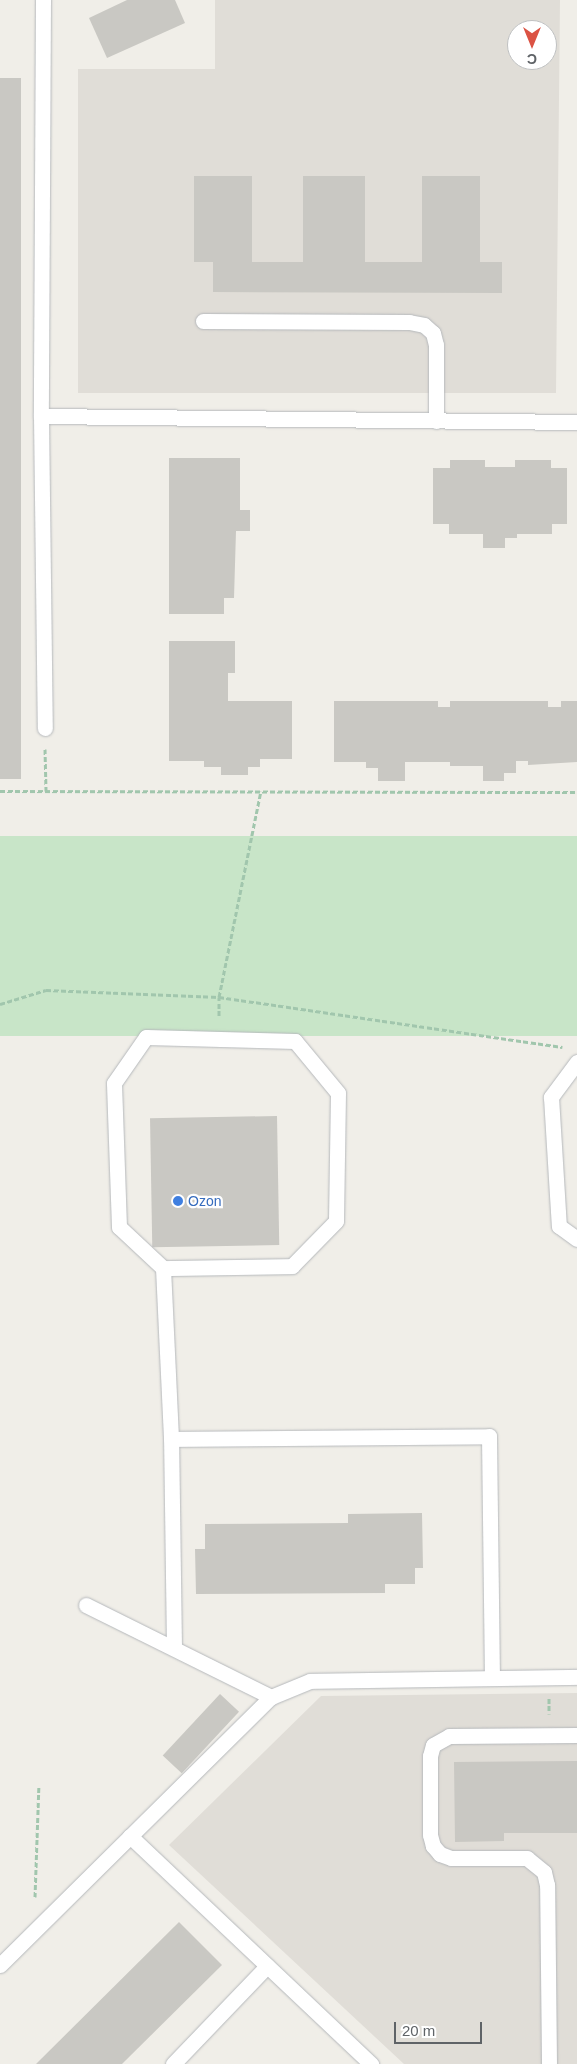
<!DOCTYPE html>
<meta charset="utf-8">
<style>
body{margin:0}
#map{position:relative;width:577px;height:2064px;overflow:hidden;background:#f0eee8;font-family:Arial,sans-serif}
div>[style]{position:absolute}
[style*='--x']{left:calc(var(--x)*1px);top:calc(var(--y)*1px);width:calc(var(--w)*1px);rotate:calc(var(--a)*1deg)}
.education>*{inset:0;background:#e0ddd7}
.green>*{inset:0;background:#c8e5c8;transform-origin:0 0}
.building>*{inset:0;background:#c9c8c3;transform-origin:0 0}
.path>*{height:3px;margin-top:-1.5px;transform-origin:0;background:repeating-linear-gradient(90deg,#a1c6ad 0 5px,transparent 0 7.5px)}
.roads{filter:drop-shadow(0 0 1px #b5b8bb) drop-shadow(0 0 1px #b5b8bb)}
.lane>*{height:15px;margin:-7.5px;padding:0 7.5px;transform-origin:7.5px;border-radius:7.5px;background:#fff}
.dots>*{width:14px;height:14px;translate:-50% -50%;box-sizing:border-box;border:2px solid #fff;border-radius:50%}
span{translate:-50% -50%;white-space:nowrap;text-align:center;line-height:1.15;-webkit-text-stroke:4.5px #fff;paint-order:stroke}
.shop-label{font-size:14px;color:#366cbe}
.left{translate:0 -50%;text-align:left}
.north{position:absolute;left:507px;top:20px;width:50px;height:50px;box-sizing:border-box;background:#fff;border:1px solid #bfc1c2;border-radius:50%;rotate:180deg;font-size:14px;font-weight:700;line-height:20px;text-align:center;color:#5f6367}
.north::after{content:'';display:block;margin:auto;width:18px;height:22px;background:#db5344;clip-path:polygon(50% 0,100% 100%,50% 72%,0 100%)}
.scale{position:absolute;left:394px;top:2022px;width:88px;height:22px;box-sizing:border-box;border:2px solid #5f6367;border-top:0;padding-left:6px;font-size:15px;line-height:18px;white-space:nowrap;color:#5f6367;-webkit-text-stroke:4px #fff;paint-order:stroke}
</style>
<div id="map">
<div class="education">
<i style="clip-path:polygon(evenodd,215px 0,560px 0,556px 393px,78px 393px,78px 69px,215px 69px,215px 0,517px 30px,547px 30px,547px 60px,517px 60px,517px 30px)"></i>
<i style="clip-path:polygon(577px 1693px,577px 2064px,404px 2064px,169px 1845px,321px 1696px)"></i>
</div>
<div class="green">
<i style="left:577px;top:836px;width:200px;height:577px;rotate:90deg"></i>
</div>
<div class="building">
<i style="clip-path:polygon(127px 0,175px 0,185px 23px,107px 58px,89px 18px)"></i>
<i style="left:0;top:78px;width:21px;height:701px"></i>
<i style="clip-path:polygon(194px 176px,252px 176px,252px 262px,303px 262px,303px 176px,365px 176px,365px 262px,422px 262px,422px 176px,480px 176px,480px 262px,502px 262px,502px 293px,213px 292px,213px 262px,194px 262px)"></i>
<i style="clip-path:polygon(169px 458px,240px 458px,240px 510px,250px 510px,250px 531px,236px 531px,234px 598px,224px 598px,224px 614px,169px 614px)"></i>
<i style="clip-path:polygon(450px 460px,485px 460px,485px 467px,515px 467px,515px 460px,551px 460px,551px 468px,567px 468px,567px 524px,552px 524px,552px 534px,517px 534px,517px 538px,505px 538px,505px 548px,483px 548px,483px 534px,449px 534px,449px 524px,433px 524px,433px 468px,450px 468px)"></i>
<i style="clip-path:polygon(169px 641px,235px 641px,235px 673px,228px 673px,228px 701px,292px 701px,292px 759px,260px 759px,260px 767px,248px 767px,248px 775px,221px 775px,221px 767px,204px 767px,204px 761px,169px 761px)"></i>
<i style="clip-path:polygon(334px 701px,438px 701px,438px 707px,450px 707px,450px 701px,548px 701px,548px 707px,561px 707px,561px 701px,577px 701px,577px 762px,528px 765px,528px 761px,516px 761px,516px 773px,504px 773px,504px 781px,483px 781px,483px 766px,450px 766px,450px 762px,405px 762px,405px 781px,378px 781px,378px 768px,366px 768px,366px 762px,334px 762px)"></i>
<i style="left:277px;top:1116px;width:129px;height:127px;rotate:89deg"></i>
<i style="clip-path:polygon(422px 1513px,423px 1568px,415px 1568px,415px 1584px,385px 1584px,385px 1593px,196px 1594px,195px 1549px,205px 1549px,205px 1524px,348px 1523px,348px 1514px)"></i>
<i style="left:220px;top:1694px;width:26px;height:84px;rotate:43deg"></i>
<i style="clip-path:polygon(577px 1761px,577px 1833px,504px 1833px,504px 1841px,455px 1842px,454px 1762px)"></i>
<i style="clip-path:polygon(179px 1922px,222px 1965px,122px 2064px,36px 2064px)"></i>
</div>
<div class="path">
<i style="--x:45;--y:749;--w:42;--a:88.6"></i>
<i style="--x:0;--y:791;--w:577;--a:0.1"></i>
<i style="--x:0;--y:1004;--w:48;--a:-16.9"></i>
<i style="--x:46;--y:990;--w:173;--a:2.3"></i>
<i style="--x:219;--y:997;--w:347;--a:8.3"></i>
<i style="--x:219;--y:1016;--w:19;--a:-90"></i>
<i style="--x:219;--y:997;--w:210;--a:-78.5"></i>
<i style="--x:549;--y:1698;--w:16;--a:90"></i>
<i style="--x:35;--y:1897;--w:112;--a:-88"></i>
</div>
<div class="roads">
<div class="lane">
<i style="--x:43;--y:0;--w:416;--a:90.3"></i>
<i style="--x:41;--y:416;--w:536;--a:0.64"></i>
<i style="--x:203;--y:321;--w:206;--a:0.3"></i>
<i style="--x:409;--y:322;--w:15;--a:11"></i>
<i style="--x:424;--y:325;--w:12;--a:42"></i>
<i style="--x:433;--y:333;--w:12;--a:76"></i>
<i style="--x:436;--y:345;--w:76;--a:90"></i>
<i style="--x:41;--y:416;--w:312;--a:89.3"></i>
<i style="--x:577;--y:1062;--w:44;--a:126.6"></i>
<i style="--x:551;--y:1097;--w:129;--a:86.5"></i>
<i style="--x:559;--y:1226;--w:22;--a:36"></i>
<i style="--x:163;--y:1268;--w:60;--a:-137"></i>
<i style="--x:119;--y:1227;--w:144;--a:-92"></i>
<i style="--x:114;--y:1083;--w:56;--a:-55.2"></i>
<i style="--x:146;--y:1037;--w:149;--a:1.5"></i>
<i style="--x:295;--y:1041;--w:67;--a:50.4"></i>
<i style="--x:338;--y:1093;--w:128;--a:90.9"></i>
<i style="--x:336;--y:1221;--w:63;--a:134.4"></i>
<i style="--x:292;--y:1266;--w:129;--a:179.1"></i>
<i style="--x:163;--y:1268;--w:171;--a:87.3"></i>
<i style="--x:86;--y:1605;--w:207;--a:26.4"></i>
<i style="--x:174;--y:1648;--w:209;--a:-90.8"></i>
<i style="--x:171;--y:1439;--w:318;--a:-0.5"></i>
<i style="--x:489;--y:1436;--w:240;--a:89.3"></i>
<i style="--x:130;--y:1836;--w:332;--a:43.4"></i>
<i style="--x:0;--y:1965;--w:381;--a:-44.7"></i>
<i style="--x:271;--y:1697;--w:42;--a:-22.3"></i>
<i style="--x:310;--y:1681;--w:267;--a:-0.9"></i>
<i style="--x:173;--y:2064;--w:136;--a:-46.2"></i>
<i style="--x:549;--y:2064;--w:179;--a:-90.6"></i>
<i style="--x:547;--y:1885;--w:13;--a:-103"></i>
<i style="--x:544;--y:1872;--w:22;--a:-141"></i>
<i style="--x:527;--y:1858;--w:76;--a:180"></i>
<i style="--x:451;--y:1858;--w:12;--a:-160"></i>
<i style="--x:440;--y:1854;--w:11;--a:-131"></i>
<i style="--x:433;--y:1846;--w:11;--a:-105"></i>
<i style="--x:430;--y:1835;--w:79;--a:-90"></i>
<i style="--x:430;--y:1756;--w:11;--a:-75"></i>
<i style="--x:433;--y:1745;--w:18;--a:-29"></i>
<i style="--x:449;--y:1736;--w:128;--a:-0.4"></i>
</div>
</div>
<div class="dots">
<i style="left:178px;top:1201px;background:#3f7fe0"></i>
</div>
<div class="shop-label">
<span class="left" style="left:188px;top:1201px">Ozon</span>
</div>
<div class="north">С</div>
<div class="scale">20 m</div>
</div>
